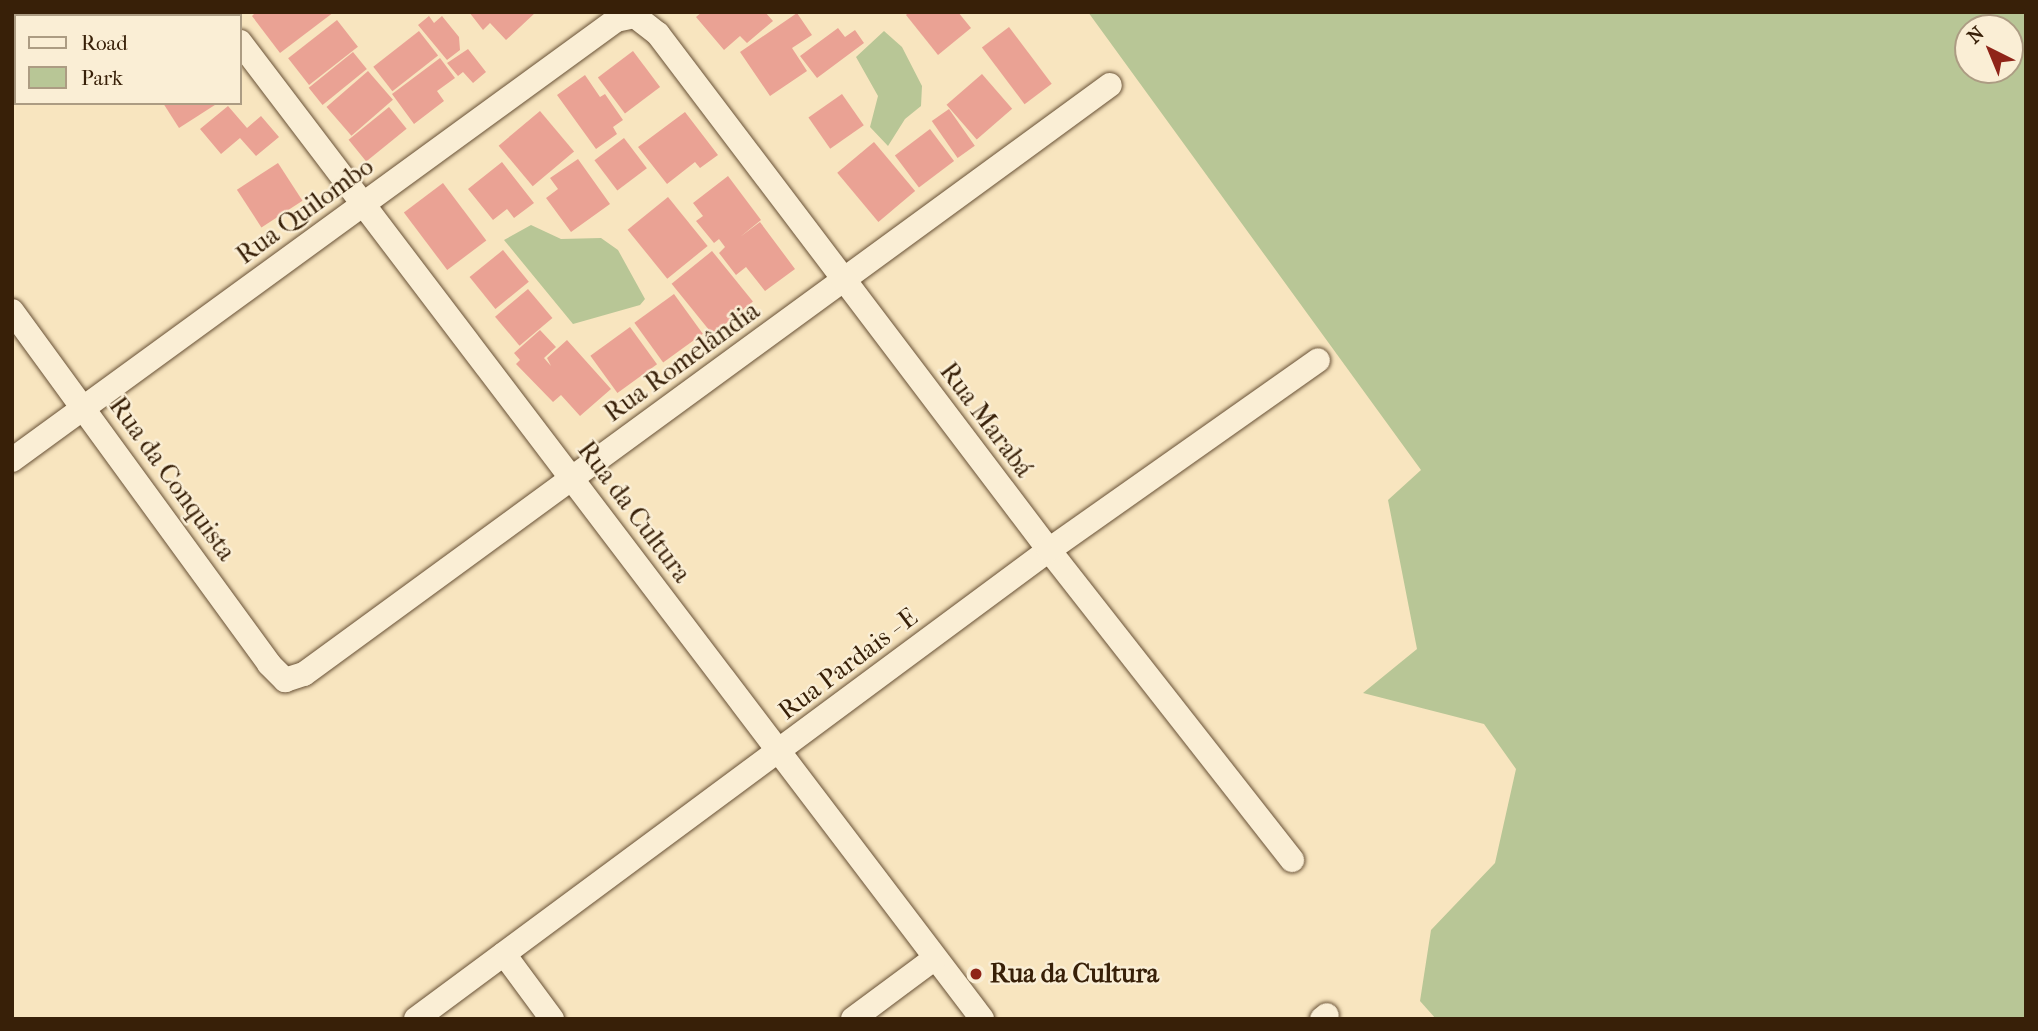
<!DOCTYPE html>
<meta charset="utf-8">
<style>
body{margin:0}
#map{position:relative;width:2038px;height:1031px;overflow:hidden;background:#f8e5bf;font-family:"IM FELL French Canon",serif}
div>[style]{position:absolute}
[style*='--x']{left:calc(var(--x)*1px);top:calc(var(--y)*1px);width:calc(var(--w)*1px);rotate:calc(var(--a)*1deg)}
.green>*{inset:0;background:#b8c696}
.building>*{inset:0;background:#eaa294;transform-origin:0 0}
.roads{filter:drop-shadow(0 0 2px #685136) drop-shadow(0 0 2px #685136)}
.minor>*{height:24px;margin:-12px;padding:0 12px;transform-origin:12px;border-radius:12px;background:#faeed5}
.dots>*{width:19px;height:19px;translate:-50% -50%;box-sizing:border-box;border:4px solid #faeed5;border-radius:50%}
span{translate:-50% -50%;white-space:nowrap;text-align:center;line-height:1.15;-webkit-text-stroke:5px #faeed5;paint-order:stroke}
.street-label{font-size:26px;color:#382008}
.poi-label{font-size:26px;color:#382008;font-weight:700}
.left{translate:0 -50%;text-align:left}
.frame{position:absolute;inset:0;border:14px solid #382008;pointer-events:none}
.legend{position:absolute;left:14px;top:14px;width:228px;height:91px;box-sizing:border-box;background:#faeed5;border:2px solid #ac9c83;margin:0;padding:9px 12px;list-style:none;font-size:21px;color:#382008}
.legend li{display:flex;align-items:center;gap:14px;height:35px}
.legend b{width:35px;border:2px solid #ac9c83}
.north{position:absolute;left:1954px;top:14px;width:70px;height:70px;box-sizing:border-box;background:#faeed5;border:2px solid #ac9c83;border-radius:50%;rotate:317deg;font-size:19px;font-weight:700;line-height:28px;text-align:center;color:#382008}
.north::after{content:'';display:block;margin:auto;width:24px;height:32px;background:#8f2418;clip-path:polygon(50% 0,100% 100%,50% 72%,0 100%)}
</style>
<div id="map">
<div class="green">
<i style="clip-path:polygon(evenodd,1088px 12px,2026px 12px,2026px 1019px,1436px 1019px,1420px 1001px,1431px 930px,1495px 863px,1516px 769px,1484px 724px,1363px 693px,1417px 649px,1388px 500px,1421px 470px,1088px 12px,1968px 28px,2010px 28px,2010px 70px,1968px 70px,1968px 28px)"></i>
<i style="clip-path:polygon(884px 31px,902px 47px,922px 86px,921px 106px,905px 119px,888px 146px,870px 127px,878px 96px,856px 57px)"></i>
<i style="clip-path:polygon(531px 225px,561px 239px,601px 238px,618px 250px,645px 299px,640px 305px,573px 324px,504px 240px)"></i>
</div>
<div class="building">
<i style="left:88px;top:12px;width:64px;height:4px"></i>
<i style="clip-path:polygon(256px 12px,334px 12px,280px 53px,252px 16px)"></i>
<i style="clip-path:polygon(469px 12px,536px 12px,506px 40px,490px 23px,483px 30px)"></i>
<i style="clip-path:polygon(702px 12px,765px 12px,773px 21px,747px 43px,740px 36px,724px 50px,696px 17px)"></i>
<i style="clip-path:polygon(909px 12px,958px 12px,971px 28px,938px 55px,906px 15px)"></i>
<i style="clip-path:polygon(797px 13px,812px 35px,792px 48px,807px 71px,770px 96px,740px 52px)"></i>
<i style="clip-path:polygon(429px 16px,434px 23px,442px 16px,459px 37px,460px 50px,447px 60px,418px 25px)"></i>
<i style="left:337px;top:20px;width:34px;height:62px;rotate:52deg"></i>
<i style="left:1009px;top:27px;width:71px;height:34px;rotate:53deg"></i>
<i style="clip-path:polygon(838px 28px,845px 37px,855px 30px,864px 43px,817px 78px,800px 56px)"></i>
<i style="left:419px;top:31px;width:31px;height:58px;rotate:52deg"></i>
<i style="clip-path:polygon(468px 49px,486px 72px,473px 83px,463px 72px,458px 76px,447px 63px)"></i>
<i style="left:633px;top:51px;width:45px;height:44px;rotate:53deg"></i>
<i style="left:353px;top:52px;width:22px;height:57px;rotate:51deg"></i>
<i style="clip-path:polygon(440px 58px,455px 78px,437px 91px,444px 101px,414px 124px,392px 94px)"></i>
<i style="left:368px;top:71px;width:38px;height:55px;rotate:49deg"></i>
<i style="left:982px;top:74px;width:46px;height:47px;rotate:49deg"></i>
<i style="clip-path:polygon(585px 75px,600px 97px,605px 94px,623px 120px,613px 127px,617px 134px,596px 149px,557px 95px)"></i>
<i style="left:842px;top:94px;width:38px;height:41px;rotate:55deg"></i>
<i style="clip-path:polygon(163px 103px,218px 103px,179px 128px)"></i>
<i style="clip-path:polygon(228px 106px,247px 128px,261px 116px,279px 137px,256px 156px,240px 138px,221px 154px,200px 129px)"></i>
<i style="left:389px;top:107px;width:28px;height:52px;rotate:51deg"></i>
<i style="left:949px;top:109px;width:45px;height:21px;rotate:55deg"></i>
<i style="left:540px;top:111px;width:53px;height:54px;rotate:50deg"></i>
<i style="clip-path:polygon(685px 112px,718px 155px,700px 168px,695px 162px,667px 184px,638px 147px)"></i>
<i style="left:930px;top:129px;width:40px;height:44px;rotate:53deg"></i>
<i style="left:624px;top:138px;width:38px;height:37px;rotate:53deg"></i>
<i style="left:874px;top:142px;width:64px;height:48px;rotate:50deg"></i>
<i style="clip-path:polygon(578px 159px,610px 204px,571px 232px,546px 198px,558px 189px,550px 178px)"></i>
<i style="clip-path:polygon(502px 162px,534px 203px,514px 218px,507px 209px,493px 220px,468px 189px)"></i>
<i style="left:278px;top:163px;width:45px;height:49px;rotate:57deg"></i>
<i style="clip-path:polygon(728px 176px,761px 220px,740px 237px,760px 222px,795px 269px,765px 291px,746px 267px,736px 275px,719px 253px,725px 247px,719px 239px,714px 243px,696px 221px,703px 216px,693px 203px)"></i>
<i style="left:443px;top:183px;width:72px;height:49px;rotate:53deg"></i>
<i style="left:668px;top:197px;width:63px;height:52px;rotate:51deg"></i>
<i style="left:503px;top:250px;width:41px;height:43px;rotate:51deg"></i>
<i style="left:712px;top:251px;width:65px;height:52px;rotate:51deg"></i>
<i style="left:528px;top:289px;width:38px;height:43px;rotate:50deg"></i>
<i style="left:674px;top:294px;width:49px;height:49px;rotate:54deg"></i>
<i style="left:630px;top:327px;width:46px;height:49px;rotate:54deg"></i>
<i style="clip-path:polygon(540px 330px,556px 347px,544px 358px,551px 366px,547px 358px,567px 340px,611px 389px,580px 416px,561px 395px,553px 402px,516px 364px,520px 360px,514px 353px)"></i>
</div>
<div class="roads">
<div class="minor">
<i style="--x:217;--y:12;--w:5;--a:53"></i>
<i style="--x:240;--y:42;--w:1227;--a:52.78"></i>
<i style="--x:12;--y:311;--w:437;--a:53.9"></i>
<i style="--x:269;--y:664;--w:23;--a:45"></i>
<i style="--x:285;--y:680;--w:20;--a:-18"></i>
<i style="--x:304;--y:674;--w:998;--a:-36.16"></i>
<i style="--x:12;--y:460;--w:747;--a:-36.07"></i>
<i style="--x:616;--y:20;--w:19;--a:-12"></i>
<i style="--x:635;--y:16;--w:29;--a:38"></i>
<i style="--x:658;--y:34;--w:647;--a:52.85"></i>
<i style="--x:1049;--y:550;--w:394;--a:51.9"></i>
<i style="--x:504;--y:954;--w:81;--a:53.6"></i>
<i style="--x:416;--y:1019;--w:788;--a:-36.54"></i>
<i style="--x:1049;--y:550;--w:329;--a:-35.2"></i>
<i style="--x:853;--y:1019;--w:102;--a:-36.6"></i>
<i style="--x:1322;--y:1019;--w:6;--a:-39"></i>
</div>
</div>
<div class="dots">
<i style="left:976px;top:974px;background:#8f2418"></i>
</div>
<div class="street-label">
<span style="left:305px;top:211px;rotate:-36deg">Rua Quilombo</span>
<span style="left:682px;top:362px;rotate:-36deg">Rua Romelândia</span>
<span style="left:986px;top:420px;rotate:53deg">Rua Marabá</span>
<span style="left:172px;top:479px;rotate:54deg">Rua da Conquista</span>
<span style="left:634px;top:512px;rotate:53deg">Rua da Cultura</span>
<span style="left:848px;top:664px;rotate:-37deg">Rua Pardais - E</span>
</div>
<div class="poi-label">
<span class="left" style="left:990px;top:974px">Rua da Cultura</span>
</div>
<div class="frame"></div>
<ul class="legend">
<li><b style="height:9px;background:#faeed5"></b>Road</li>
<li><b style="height:19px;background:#b8c696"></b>Park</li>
</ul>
<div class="north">N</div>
</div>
